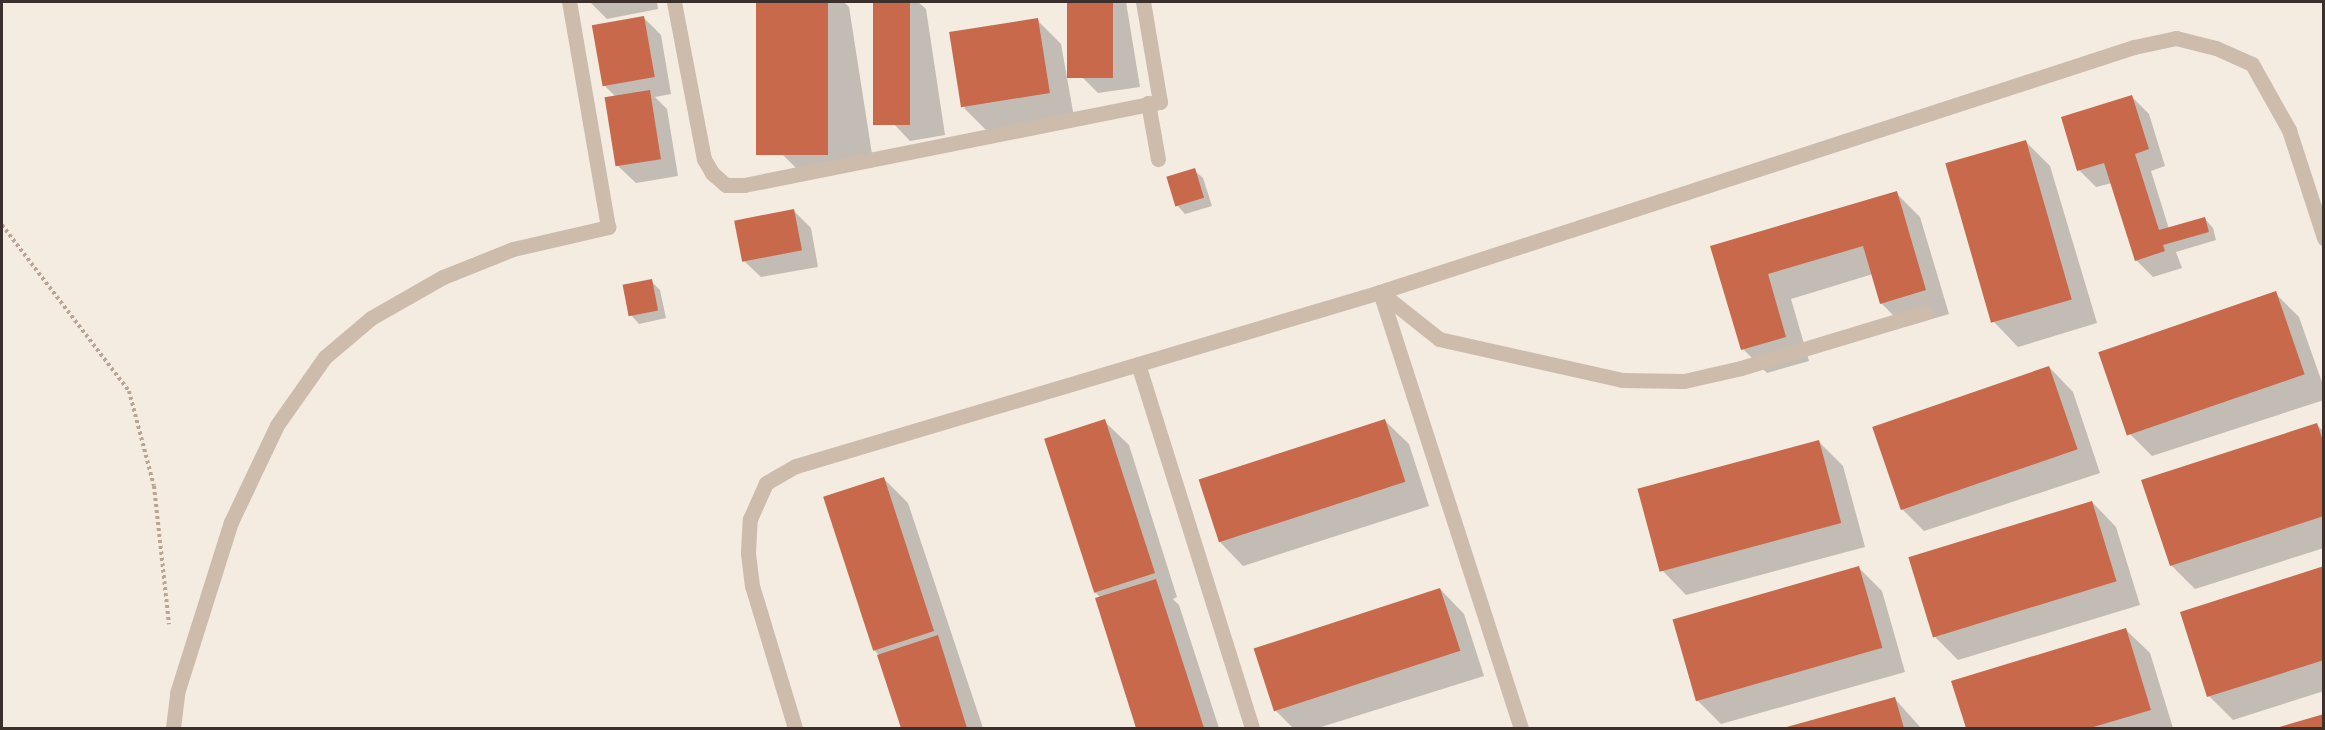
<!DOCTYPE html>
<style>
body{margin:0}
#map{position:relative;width:2325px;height:730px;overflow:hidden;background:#f4ebe1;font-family:"Sofia Sans Condensed",sans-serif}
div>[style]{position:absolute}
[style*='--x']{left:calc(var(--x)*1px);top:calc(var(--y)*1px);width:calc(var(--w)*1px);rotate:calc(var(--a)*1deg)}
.shadow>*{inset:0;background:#0003}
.building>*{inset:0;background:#c8694b;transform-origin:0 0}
.path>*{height:4px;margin-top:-2px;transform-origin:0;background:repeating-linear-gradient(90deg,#b9a596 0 3px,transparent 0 6px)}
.lane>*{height:15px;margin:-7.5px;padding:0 7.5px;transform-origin:7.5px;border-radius:7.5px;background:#cdbbac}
span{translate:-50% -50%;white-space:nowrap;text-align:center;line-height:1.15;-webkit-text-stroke:5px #fbf5ee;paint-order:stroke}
.frame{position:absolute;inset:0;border:3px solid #3b302b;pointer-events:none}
</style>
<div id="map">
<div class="shadow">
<i style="clip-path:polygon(590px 2px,657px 2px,658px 9px,607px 19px)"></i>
<i style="clip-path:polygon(758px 2px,844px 2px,849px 7px,874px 167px,805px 177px,781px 153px)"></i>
<i style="clip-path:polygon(874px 2px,918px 2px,926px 9px,945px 135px,910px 141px,893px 123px)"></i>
<i style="clip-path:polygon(1069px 2px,1126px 2px,1140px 87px,1098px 93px,1081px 76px)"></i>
<i style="clip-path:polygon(644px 18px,661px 35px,671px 94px,655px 97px,667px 109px,678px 176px,636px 183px,618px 166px,616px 97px,604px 85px)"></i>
<i style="clip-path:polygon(1037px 20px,1061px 44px,1074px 117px,988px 132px,964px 108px)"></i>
<i style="clip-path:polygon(2132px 97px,2149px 114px,2165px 166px,2151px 171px,2169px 229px,2205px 219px,2213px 228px,2216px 240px,2176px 252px,2182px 268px,2153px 277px,2136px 260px,2112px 183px,2096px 187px,2079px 170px)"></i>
<i style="clip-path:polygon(2026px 142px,2050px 166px,2097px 323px,2018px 347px,1994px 322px)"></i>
<i style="clip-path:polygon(1194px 170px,1203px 178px,1212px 206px,1185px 214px,1177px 205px)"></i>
<i style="clip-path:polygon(1896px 193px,1920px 217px,1949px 314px,1905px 327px,1881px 303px,1873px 274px,1791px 299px,1809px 361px,1767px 373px,1743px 349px,1712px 247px)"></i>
<i style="clip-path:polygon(794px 211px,811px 228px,818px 267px,761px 277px,743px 260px)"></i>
<i style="clip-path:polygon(651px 281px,660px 290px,666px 318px,639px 324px,631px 315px)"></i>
<i style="clip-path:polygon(2275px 293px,2299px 317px,2324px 388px,2324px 400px,2152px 456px,2128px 432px)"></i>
<i style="clip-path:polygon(2049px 367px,2073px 392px,2100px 473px,1924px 531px,1900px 507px)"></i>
<i style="clip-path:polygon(1384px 420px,1409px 444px,1429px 506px,1243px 566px,1219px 541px)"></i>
<i style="clip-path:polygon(1104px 421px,1129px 445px,1177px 597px,1173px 599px,1179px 605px,1219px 728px,1138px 728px,1097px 599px,1101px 598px,1095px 592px)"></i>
<i style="clip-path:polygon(2316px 424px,2324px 432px,2324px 548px,2195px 589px,2171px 565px)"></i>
<i style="clip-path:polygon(1819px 442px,1843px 466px,1865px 547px,1686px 595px,1662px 570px)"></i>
<i style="clip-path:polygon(884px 479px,908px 503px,983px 728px,902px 728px,879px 655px,874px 650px)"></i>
<i style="clip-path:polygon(2092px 502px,2116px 527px,2140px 605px,1958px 660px,1934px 636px)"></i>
<i style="clip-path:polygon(1858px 567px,1882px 591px,1905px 672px,1721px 724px,1697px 700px,1674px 620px)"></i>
<i style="clip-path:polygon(2324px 568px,2324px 691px,2233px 720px,2209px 696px)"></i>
<i style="clip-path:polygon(1440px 589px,1464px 614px,1484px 676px,1318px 728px,1293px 728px,1275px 710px)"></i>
<i style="clip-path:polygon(2125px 629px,2150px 653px,2173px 728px,1967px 728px,1953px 682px)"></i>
<i style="clip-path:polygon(1895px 699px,1921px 728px,1786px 728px)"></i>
<i style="clip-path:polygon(2324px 715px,2324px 728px,2280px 728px)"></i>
</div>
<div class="building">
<i style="left:756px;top:2px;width:72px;height:153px"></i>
<i style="left:873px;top:2px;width:37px;height:123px"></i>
<i style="left:1067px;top:2px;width:46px;height:76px"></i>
<i style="left:644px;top:16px;width:62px;height:53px;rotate:80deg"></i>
<i style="left:1038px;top:18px;width:76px;height:90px;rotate:81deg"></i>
<i style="left:650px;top:90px;width:70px;height:46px;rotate:81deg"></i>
<i style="clip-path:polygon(2132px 95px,2149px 149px,2135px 154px,2159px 230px,2205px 217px,2209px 232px,2163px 245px,2165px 251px,2135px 261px,2104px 163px,2077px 171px,2061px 117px)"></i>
<i style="left:2026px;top:140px;width:166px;height:84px;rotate:74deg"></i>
<i style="left:1195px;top:168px;width:31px;height:30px;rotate:73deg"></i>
<i style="clip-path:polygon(1897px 191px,1926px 290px,1880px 304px,1863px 246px,1768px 274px,1786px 337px,1741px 350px,1710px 246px)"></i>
<i style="left:794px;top:209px;width:42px;height:61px;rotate:79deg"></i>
<i style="left:652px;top:279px;width:32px;height:30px;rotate:79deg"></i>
<i style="left:2276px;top:291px;width:88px;height:188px;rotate:71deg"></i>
<i style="left:2049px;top:366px;width:88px;height:187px;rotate:71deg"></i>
<i style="left:1105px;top:419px;width:162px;height:64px;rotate:72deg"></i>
<i style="left:1385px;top:419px;width:66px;height:196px;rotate:72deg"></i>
<i style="clip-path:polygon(2317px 423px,2324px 444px,2324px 516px,2170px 566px,2141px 480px)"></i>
<i style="left:1819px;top:440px;width:86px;height:188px;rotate:75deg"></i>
<i style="left:884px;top:477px;width:162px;height:64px;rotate:72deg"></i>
<i style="left:2092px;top:501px;width:84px;height:192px;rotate:73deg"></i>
<i style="left:1859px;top:566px;width:85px;height:194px;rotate:74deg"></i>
<i style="clip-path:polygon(2324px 566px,2324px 660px,2207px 697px,2180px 612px)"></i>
<i style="clip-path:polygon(1156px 579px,1204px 728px,1136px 728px,1095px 598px)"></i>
<i style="left:1440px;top:588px;width:66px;height:196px;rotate:72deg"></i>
<i style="clip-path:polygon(2126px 628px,2151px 710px,2090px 728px,1966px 728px,1951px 681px)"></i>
<i style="clip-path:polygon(938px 635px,967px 728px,901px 728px,877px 655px)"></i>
<i style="clip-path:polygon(1895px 697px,1904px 728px,1783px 728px)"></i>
<i style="clip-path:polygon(2324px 714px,2324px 728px,2276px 728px)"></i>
</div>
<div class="path">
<i style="--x:2;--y:225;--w:209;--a:52.6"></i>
<i style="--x:129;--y:391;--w:98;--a:75.3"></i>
<i style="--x:154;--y:486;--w:139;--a:83.8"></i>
</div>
<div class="lane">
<i style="--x:674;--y:2;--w:160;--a:79.2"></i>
<i style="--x:704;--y:159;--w:16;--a:60"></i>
<i style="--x:712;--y:173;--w:18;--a:41"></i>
<i style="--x:726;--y:185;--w:18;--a:0"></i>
<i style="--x:744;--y:185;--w:424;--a:-11.3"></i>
<i style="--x:1160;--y:102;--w:101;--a:-99.6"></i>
<i style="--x:1148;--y:103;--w:57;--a:79.9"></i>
<i style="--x:1380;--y:292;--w:75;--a:38.5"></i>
<i style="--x:1439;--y:339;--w:188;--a:12.6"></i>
<i style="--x:1622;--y:380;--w:62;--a:0.9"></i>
<i style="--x:1684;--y:381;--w:58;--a:-12.8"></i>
<i style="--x:1741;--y:368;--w:193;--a:-16.8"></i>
<i style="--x:1380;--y:292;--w:458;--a:72.1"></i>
<i style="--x:1138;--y:364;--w:381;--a:72.6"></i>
<i style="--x:173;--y:728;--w:35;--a:-83"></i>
<i style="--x:177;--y:693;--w:179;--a:-72.5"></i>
<i style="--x:231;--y:522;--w:107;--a:-64.6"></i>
<i style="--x:277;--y:425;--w:83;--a:-54.8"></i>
<i style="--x:325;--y:357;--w:60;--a:-40.3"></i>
<i style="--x:371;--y:318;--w:83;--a:-29.7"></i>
<i style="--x:443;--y:277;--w:75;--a:-21.8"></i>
<i style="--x:513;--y:249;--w:98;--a:-13"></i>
<i style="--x:608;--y:227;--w:228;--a:-99.8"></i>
<i style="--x:795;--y:728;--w:148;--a:-106.8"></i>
<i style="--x:752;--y:586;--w:34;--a:-97"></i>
<i style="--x:748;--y:552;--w:33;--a:-87"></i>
<i style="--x:750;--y:519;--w:39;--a:-66"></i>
<i style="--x:766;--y:483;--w:34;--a:-30"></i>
<i style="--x:796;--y:466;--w:609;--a:-16.59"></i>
<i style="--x:1380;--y:292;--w:793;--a:-18"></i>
<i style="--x:2134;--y:47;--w:43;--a:-12.1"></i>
<i style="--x:2176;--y:38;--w:41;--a:14"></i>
<i style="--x:2216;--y:48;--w:39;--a:24"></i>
<i style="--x:2252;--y:64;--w:76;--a:60.7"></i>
<i style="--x:2289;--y:130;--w:114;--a:72"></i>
</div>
<div class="frame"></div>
</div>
